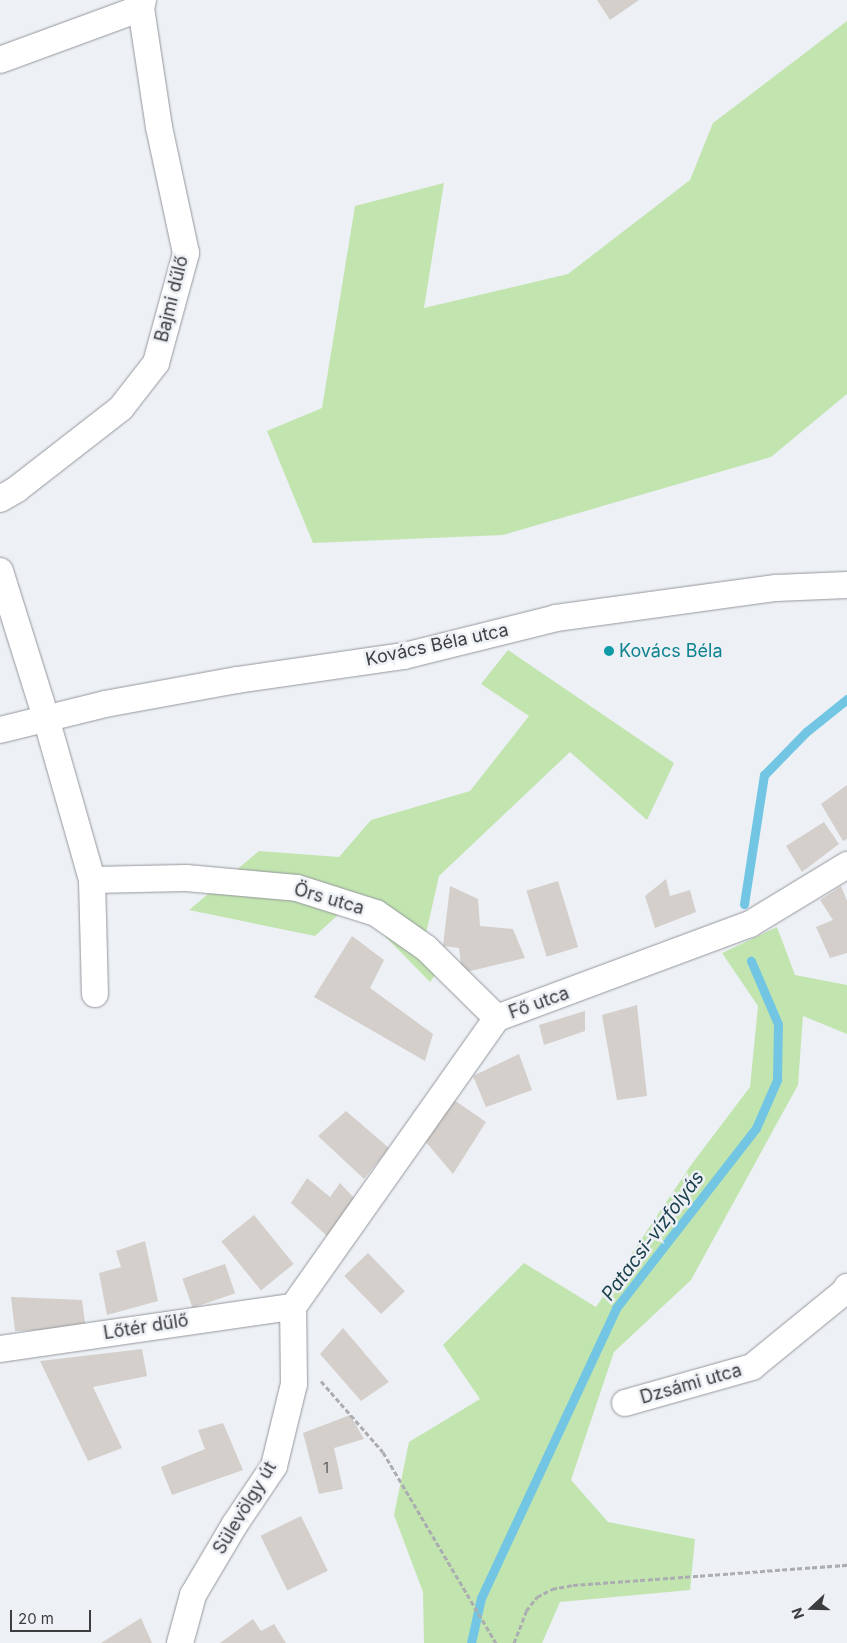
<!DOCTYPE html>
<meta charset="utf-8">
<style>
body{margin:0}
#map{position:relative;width:847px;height:1643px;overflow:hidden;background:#edf0f5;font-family:Inter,sans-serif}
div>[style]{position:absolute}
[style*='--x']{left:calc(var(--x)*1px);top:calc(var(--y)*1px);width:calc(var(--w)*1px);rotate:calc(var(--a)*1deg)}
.green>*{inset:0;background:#c2e5b0}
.stream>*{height:9px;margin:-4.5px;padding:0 4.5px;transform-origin:4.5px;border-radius:4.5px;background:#72c6e3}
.building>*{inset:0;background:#d4cfcb;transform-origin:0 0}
.path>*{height:3px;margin-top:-1.5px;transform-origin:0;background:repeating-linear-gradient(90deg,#abadb1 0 5px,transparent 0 7.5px)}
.roads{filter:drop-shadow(0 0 1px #94979c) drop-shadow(0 0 1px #94979c)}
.street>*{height:26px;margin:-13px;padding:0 13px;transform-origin:13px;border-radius:13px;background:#fff}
.dots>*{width:14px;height:14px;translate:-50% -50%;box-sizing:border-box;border:2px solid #edf0f5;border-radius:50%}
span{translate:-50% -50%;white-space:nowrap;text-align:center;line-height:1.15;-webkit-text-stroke:5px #edf0f5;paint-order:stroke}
.number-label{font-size:15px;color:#626262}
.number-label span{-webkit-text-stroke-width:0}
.street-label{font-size:18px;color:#3c3d3f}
.culture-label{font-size:18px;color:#0d838f}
.left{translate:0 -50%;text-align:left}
.water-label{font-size:19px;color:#183f4b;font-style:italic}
.north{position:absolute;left:787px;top:1583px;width:50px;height:50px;-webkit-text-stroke:4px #edf0f5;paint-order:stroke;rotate:249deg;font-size:14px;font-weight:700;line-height:20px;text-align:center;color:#3c3d3f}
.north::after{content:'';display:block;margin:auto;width:18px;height:22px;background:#3c3d3f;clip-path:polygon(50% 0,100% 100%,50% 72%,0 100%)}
.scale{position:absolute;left:10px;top:1610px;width:81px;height:22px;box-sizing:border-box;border:2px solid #3c3d3f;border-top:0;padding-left:6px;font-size:15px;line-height:18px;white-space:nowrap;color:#3c3d3f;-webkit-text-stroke:4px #edf0f5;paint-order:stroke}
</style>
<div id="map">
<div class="green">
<i style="clip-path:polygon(847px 21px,847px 394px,771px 457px,503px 535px,313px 543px,267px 431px,322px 408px,355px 206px,444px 183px,424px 308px,568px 274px,690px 180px,713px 123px)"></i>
<i style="clip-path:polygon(508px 650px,674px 763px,647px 820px,570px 752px,439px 876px,425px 938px,448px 957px,430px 982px,375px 926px,339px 914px,315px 936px,189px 910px,259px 851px,339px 857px,371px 820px,470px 791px,529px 716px,481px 684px)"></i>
<i style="clip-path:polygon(777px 927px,795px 975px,847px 985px,847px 1034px,803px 1016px,798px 1085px,691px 1280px,614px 1352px,571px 1480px,608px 1522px,695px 1539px,690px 1590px,560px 1602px,542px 1643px,424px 1643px,423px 1592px,394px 1515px,409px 1442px,480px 1399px,443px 1345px,524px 1263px,596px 1307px,691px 1165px,750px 1087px,758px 1006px,722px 953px)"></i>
</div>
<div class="stream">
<i style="--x:744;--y:904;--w:131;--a:-81.2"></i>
<i style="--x:764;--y:775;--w:60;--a:-45.7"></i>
<i style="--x:806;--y:732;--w:53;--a:-38.8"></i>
<i style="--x:471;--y:1643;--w:46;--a:-77.5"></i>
<i style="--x:481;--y:1598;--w:320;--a:-65"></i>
<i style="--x:616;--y:1308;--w:228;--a:-52.1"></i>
<i style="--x:756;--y:1128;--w:52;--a:-66.4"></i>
<i style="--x:777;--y:1080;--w:56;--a:-89"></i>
<i style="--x:778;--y:1024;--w:69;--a:-113.2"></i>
</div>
<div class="building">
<i style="clip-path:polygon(597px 0,639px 0,610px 20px)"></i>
<i style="clip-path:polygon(847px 785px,847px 839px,843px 841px,821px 804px)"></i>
<i style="clip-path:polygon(824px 822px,839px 844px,802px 872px,786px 846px)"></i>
<i style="clip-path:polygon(666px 879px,670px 896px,690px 890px,696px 912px,655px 928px,645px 896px)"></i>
<i style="left:558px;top:881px;width:69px;height:33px;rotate:73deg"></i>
<i style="clip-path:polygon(450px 886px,478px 899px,480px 926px,513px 929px,525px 958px,462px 973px,459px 948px,443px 946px)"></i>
<i style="clip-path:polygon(841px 886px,847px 901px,847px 953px,830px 958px,816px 927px,833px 920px,820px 900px)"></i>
<i style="clip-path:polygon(352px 936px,384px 960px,370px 988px,433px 1034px,425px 1061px,314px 997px)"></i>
<i style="clip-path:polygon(637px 1005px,647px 1096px,617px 1100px,602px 1015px)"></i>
<i style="clip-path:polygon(585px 1011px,585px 1031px,544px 1045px,539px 1025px)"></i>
<i style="clip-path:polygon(519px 1054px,532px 1090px,486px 1107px,473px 1076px)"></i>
<i style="clip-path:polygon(454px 1100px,486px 1122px,453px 1174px,425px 1141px)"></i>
<i style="clip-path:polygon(346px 1111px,389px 1148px,364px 1179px,318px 1136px)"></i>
<i style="clip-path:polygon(307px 1178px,330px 1197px,340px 1183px,356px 1200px,327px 1236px,291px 1203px)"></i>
<i style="left:254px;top:1215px;width:63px;height:42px;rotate:51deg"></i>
<i style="clip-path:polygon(145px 1241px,158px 1301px,107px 1315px,99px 1273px,121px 1267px,116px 1251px)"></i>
<i style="left:368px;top:1253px;width:53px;height:33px;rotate:46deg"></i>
<i style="left:225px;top:1264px;width:31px;height:45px;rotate:71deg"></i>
<i style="clip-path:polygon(11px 1297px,82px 1300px,86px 1329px,15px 1331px)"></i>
<i style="clip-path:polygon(343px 1328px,389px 1382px,361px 1401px,320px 1354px)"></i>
<i style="clip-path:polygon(142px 1349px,147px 1376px,93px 1387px,122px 1448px,88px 1461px,40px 1361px)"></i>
<i style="clip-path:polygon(350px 1415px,364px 1439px,334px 1448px,343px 1489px,319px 1494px,303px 1433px)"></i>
<i style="clip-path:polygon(223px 1423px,243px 1470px,172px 1495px,161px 1467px,205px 1449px,198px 1430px)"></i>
<i style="left:301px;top:1516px;width:61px;height:45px;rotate:64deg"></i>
<i style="clip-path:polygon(141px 1618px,152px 1643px,101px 1643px)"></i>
<i style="clip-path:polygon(253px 1619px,261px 1631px,274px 1624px,286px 1643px,220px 1643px)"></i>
</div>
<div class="path">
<i style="--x:321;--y:1381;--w:94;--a:48.9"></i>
<i style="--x:383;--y:1452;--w:222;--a:59.4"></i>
<i style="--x:514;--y:1643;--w:34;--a:-69"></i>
<i style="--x:526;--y:1611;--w:18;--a:-52"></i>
<i style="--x:537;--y:1597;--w:17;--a:-28"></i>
<i style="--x:552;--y:1589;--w:21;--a:-11"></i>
<i style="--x:573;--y:1585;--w:275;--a:-4.2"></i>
</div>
<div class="roads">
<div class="street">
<i style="--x:0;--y:60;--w:150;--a:-20.2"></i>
<i style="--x:0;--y:499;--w:20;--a:-30"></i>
<i style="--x:17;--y:489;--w:132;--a:-37.9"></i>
<i style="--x:121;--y:408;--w:57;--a:-52.1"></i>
<i style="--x:156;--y:363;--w:114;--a:-74.7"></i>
<i style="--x:186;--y:253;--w:129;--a:-102.1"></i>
<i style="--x:159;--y:127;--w:120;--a:-98.6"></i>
<i style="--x:141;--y:8;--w:8;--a:-76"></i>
<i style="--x:0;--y:571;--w:154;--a:72.6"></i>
<i style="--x:46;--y:718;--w:168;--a:74.1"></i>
<i style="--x:92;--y:880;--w:114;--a:88.5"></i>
<i style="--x:0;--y:730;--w:108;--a:-13.9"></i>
<i style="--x:105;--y:704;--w:134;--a:-10.3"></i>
<i style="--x:237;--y:680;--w:169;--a:-8.2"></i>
<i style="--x:404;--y:656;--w:157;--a:-14"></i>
<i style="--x:556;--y:618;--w:222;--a:-7.8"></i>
<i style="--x:776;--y:588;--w:71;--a:-2.4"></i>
<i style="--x:92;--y:880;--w:94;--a:-1.2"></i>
<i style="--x:186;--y:878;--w:111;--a:5.1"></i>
<i style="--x:297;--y:888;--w:83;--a:17.6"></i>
<i style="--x:376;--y:913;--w:61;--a:35"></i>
<i style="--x:426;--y:948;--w:100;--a:44.6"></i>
<i style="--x:293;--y:1307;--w:354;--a:-54.8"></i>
<i style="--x:497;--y:1018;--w:270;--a:-20.4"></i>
<i style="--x:750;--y:924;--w:114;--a:-31.3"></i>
<i style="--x:0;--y:1349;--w:296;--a:-8.2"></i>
<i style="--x:625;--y:1403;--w:132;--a:-15.8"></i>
<i style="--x:752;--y:1367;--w:119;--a:-39.2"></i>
<i style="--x:844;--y:1292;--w:6;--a:-59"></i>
<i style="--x:180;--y:1643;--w:50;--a:-74.8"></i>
<i style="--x:193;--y:1595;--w:82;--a:-59.4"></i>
<i style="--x:235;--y:1524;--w:70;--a:-56.1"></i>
<i style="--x:274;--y:1466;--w:84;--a:-76.3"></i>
<i style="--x:294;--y:1384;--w:77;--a:-90.7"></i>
</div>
</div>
<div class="dots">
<i style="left:609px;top:651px;background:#0f9aa8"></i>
</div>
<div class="number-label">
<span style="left:326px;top:1468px">1</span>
</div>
<div class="street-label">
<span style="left:172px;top:299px;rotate:-76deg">Bajmi dűlő</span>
<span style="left:437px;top:645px;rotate:-12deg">Kovács Béla utca</span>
<span style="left:329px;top:899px;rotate:16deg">Örs utca</span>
<span style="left:539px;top:1003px;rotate:-20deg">Fő utca</span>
<span style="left:146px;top:1327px;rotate:-9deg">Lőtér dűlő</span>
<span style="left:691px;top:1384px;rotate:-16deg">Dzsámi utca</span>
<span style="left:245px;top:1508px;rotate:-59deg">Sülevölgy út</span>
</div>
<div class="culture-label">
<span class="left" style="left:619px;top:651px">Kovács Béla</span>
</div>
<div class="water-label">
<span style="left:653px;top:1236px;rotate:-53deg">Patacsi-vízfolyás</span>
</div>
<div class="north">N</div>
<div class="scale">20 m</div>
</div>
